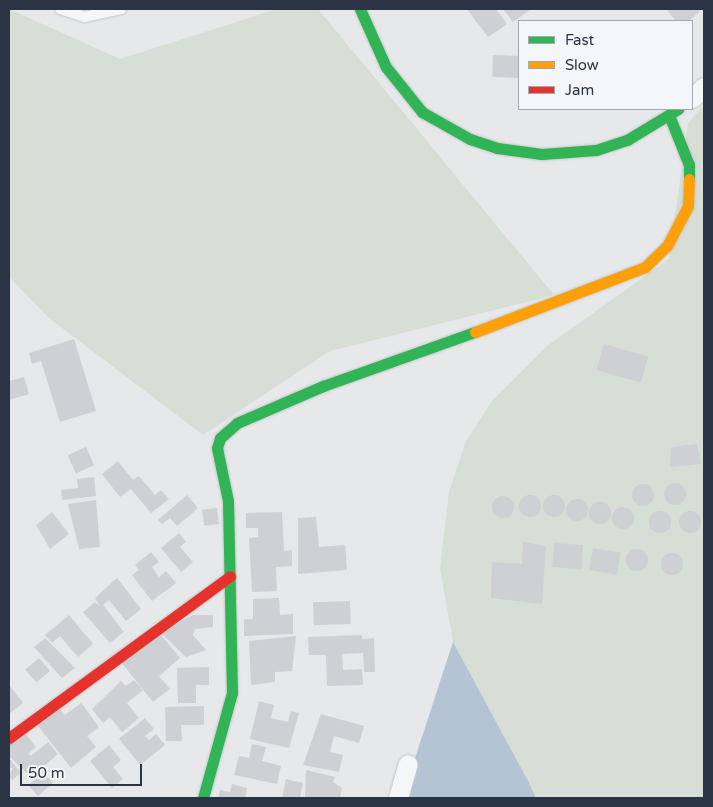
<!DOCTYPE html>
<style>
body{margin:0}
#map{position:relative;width:713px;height:807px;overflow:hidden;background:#e6e8ea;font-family:"Varela Round",sans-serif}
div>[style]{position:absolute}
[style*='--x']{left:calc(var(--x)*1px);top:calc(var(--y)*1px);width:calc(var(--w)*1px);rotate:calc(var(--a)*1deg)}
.green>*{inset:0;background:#d6ded6}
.water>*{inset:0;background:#b4c4d5}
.building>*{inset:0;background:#ced0d3;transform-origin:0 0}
.round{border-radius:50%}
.roads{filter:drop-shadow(0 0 1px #c4c6c8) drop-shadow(0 0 1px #c4c6c8)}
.lane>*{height:10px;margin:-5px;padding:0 5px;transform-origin:5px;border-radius:5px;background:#f5f6f7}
.street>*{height:19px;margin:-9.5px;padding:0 9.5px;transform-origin:9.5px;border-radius:9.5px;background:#f5f6f7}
.fast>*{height:11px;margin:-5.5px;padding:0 5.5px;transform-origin:5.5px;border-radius:5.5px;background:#30b455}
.slow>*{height:11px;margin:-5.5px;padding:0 5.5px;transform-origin:5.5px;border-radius:5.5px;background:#ff9f0a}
.jam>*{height:11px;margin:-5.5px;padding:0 5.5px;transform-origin:5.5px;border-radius:5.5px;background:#e5322d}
span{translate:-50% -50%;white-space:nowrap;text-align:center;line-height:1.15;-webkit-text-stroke:4px #f4f6f9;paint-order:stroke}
.frame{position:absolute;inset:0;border:10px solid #2b3445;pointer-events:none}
.legend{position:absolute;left:518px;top:20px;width:175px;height:90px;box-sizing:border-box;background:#f4f6f9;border:1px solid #a4a8b1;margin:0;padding:6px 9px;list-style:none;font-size:15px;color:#2b3445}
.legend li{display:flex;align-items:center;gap:10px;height:25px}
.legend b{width:25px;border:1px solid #a4a8b1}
.scale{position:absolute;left:20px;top:764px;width:122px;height:22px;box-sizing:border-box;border:2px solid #2b3445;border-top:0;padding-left:6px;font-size:15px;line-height:18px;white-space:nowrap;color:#2b3445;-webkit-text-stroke:4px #f4f6f9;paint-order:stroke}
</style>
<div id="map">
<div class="green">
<i style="clip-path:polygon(9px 9px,120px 59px,277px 9px,318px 9px,554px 295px,330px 351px,203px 435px,49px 318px,9px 277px)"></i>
<i style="clip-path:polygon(704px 105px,704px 798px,536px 798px,453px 642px,440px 568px,449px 492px,466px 441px,492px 401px,547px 346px,669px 259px,688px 123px)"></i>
</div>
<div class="water">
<i style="clip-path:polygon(453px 642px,528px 781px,536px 798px,402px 798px)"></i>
</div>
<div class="building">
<i style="clip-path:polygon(467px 9px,496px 9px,507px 24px,488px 37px)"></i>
<i style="clip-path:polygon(503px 9px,531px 9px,513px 22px)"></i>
<i style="clip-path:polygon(666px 9px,702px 9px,689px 21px,676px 21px)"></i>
<i style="left:493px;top:55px;width:26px;height:22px;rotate:2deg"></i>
<i style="clip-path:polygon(74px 339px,96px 411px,60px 422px,41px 361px,32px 364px,29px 353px)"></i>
<i style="left:604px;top:344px;width:46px;height:27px;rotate:16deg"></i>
<i style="clip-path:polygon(24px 377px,29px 394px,9px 400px,9px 381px)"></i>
<i style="clip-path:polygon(697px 444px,701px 464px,670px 467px,671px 447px)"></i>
<i style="left:86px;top:447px;width:20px;height:20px;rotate:66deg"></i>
<i style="clip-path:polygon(118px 461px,133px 480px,139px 476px,155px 495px,161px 490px,169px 499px,151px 513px,131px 489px,120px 497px,102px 474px)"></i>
<i style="clip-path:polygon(94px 477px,96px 496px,62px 500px,61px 490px,78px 488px,77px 479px)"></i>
<i class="round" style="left:664px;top:483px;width:22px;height:22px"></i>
<i class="round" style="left:632px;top:484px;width:22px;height:22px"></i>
<i class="round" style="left:519px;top:495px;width:22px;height:22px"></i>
<i class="round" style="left:543px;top:495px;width:22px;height:22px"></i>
<i style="clip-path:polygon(187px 495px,198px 508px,177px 526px,170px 518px,162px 524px,158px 520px)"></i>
<i class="round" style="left:492px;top:496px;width:22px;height:22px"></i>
<i class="round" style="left:566px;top:499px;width:22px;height:22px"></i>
<i style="clip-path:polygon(96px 500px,100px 547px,79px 549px,68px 504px)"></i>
<i class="round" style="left:589px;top:502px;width:22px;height:22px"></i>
<i class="round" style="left:612px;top:507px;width:22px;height:22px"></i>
<i style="left:217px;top:508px;width:16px;height:15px;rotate:83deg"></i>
<i class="round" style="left:649px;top:511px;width:22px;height:22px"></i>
<i class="round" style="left:679px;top:511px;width:22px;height:22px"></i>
<i style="clip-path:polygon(52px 512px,69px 534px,50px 549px,36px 525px)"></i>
<i style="clip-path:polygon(282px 512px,284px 551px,292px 550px,292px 566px,276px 567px,277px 591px,252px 592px,249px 538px,258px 537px,258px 528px,246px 528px,246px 513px)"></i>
<i style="clip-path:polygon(316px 517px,319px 547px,345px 545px,347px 570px,298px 574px,298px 518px)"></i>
<i style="clip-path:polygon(179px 533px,186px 542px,180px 547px,193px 562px,181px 572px,161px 548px)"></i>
<i style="clip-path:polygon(523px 542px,546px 546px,542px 604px,491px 598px,492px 562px,522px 564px)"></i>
<i style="left:554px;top:543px;width:29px;height:24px;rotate:4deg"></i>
<i style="left:593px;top:548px;width:28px;height:22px;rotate:10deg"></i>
<i class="round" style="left:626px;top:549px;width:22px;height:22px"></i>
<i style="clip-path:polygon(151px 552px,159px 562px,152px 567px,159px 577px,166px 571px,176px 583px,152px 601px,132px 575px,139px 570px,135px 565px)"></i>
<i class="round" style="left:661px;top:553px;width:22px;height:22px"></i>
<i style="clip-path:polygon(117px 578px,141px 609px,126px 621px,109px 600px,103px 605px,124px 632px,110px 643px,83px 612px,95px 602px,101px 607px,95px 598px)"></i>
<i style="clip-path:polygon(279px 598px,280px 615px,293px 614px,293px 634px,244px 636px,244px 619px,253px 619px,253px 599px)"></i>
<i style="left:350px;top:601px;width:23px;height:37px;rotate:88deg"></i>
<i style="clip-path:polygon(69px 615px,93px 644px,78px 657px,60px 636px,52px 643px,45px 635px)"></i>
<i style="clip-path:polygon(193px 615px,213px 615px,213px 627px,195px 629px,193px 635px,206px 650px,186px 657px,161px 633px)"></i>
<i style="clip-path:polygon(161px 635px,180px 658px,159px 676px,170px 689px,153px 702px,121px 662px)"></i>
<i style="clip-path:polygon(362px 635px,362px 639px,374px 638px,375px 672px,364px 672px,363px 653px,342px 654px,343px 670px,362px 669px,363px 685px,327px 686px,326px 655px,309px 655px,308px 637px)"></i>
<i style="clip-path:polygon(296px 636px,292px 671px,275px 672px,275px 682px,251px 685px,249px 641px)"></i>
<i style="clip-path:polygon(45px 638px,75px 668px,62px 678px,34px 647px)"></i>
<i style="left:39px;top:658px;width:17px;height:18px;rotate:50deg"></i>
<i style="clip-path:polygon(209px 667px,209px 685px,196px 685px,196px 703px,178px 703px,177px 668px)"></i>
<i style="clip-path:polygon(134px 680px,143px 690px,127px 703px,139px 718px,122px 732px,110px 717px,103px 723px,92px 709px,121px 681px,126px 686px)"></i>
<i style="clip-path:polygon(9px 685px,23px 703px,9px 714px)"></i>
<i style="clip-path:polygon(259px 701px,274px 705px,271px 718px,288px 722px,291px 711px,299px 713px,289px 748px,250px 739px)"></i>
<i style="clip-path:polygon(81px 703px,99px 727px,87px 736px,96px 747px,71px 768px,35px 722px,57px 705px,65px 715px)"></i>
<i style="clip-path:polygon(204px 706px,204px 725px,181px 725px,182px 741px,166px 741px,165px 707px)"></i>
<i style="clip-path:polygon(321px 714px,364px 726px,359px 743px,334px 736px,330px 752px,343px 755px,339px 772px,303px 765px)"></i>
<i style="clip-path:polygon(145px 718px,154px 729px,145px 736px,149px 740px,156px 734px,165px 745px,140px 765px,119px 739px)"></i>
<i style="clip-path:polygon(24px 732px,36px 747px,28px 754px,31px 756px,48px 742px,58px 754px,41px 769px,53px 783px,38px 796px,28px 785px,34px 780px,9px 756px,9px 745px)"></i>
<i style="clip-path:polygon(252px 744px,266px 747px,262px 761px,281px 766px,277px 784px,234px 775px,239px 756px,249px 758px)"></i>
<i style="clip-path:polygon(109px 745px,121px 760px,113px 767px,123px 779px,112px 788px,90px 761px)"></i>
<i style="clip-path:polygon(9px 758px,21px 773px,12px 780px,9px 776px,13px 768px,9px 768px)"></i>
<i style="clip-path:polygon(306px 770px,335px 777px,333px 782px,342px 788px,340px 798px,305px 798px)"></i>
<i style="clip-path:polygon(286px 779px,303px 783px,300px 798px,282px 798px)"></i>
<i style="clip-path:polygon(232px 784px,247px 788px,245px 798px,218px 798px,220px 790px,230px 792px)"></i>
</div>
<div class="roads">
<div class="lane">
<i style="--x:60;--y:9;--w:25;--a:18"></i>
<i style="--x:84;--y:17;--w:38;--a:-12"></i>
</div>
<div class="street">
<i style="--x:692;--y:98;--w:16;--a:-43"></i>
<i style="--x:398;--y:798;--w:35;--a:-74"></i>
</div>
<div class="fast">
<i style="--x:360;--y:9;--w:64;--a:65.9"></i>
<i style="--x:386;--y:67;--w:58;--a:51.3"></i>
<i style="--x:422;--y:112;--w:55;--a:29.4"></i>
<i style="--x:470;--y:139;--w:28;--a:18"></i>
<i style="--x:497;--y:148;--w:45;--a:7.6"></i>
<i style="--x:542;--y:154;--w:54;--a:-4.2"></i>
<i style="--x:596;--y:150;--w:33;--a:-18"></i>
<i style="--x:627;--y:140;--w:60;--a:-31.3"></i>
<i style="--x:669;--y:115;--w:54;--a:68.2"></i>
<i style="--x:689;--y:165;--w:14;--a:90"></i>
<i style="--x:203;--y:798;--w:109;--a:-74.6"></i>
<i style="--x:232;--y:693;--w:192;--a:-91.2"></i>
<i style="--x:228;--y:501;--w:54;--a:-101.7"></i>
<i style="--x:217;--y:448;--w:10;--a:-73"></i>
<i style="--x:220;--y:438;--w:23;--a:-41"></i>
<i style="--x:237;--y:423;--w:94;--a:-23.3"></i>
<i style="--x:323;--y:386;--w:161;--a:-19.6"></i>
</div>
<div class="slow">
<i style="--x:475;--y:332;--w:182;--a:-20.9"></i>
<i style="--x:645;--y:267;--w:30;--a:-44"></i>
<i style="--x:667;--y:246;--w:45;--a:-62.3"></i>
<i style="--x:688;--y:206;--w:27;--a:-88"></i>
</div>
<div class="jam">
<i style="--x:9;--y:738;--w:274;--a:-36.2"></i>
</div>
</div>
<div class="frame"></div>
<ul class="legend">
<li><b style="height:6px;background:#30b455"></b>Fast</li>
<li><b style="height:6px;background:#ff9f0a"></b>Slow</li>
<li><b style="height:6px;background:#e5322d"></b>Jam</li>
</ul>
<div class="scale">50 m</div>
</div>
